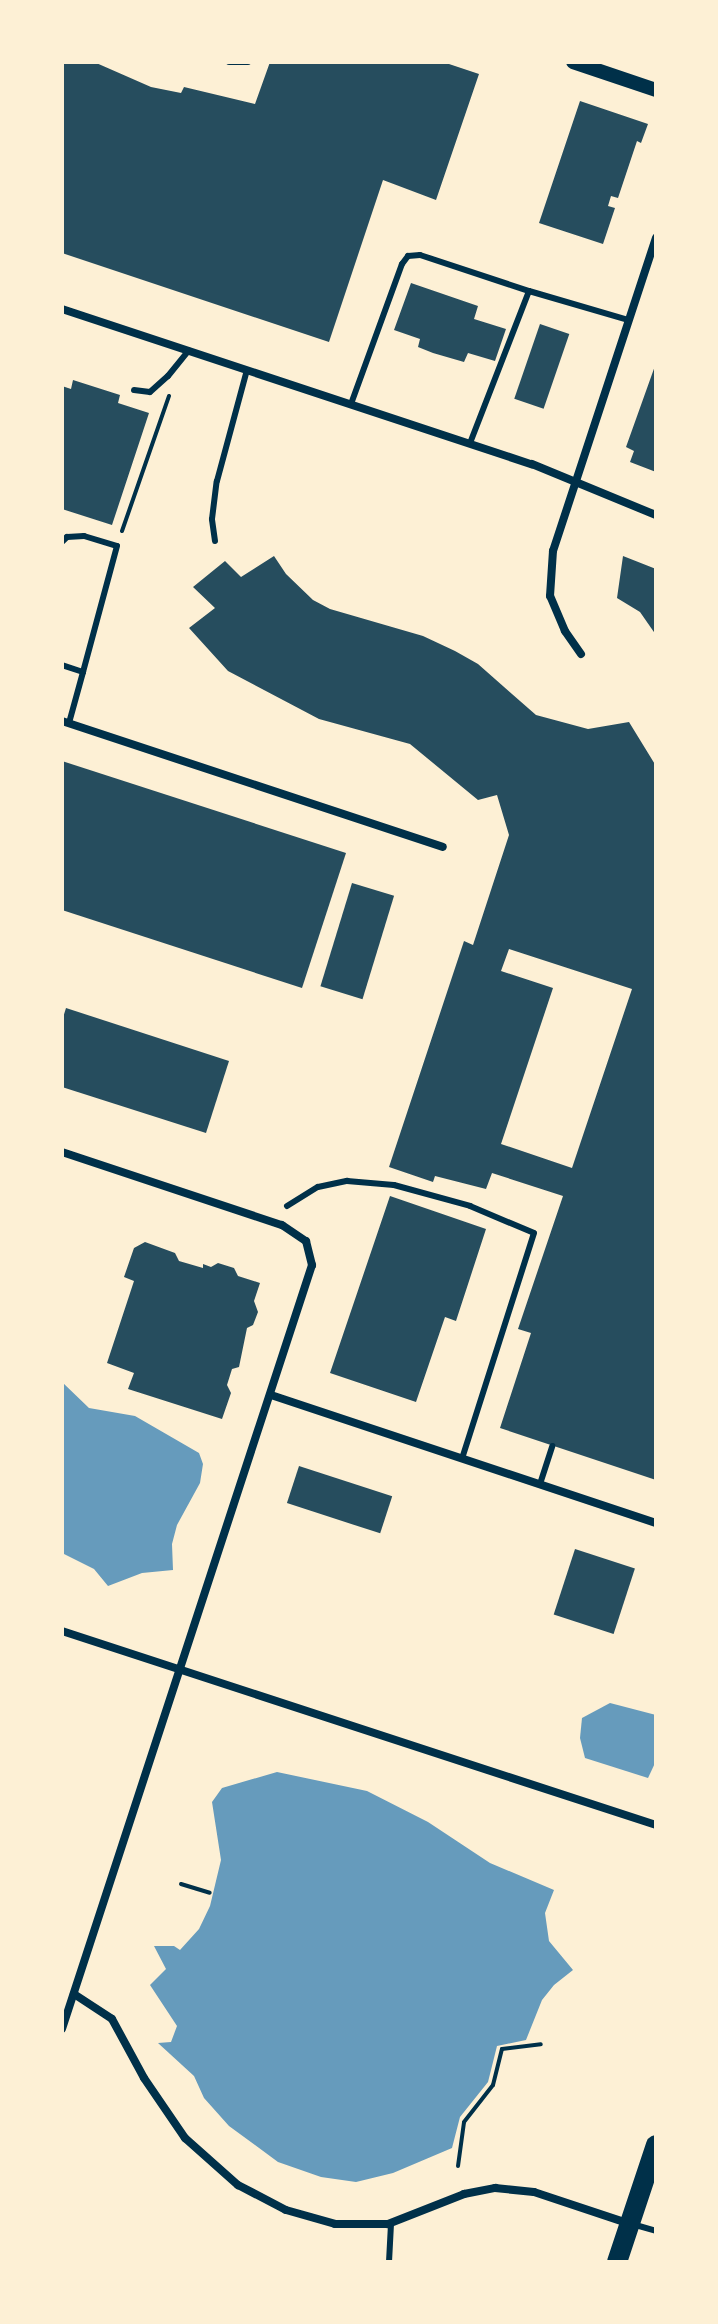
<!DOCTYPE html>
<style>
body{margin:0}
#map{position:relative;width:718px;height:2324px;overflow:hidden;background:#fdf0d5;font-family:"DejaVu Sans",sans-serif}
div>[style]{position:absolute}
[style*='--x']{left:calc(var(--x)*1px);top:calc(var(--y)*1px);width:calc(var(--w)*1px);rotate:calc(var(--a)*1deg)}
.water>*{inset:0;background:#669bbc}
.building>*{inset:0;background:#264d5e;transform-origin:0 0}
.path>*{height:4px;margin:-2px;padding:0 2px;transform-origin:2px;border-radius:2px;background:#003049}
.service>*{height:6px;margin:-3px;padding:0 3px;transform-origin:3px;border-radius:3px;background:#003049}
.minor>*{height:8px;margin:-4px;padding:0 4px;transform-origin:4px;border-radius:4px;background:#003049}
.tertiary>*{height:14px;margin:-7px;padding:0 7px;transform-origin:7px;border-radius:7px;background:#003049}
.primary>*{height:20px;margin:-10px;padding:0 10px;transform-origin:10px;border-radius:10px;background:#003049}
span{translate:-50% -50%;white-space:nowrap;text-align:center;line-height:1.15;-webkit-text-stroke:8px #fdf0d5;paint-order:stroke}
.frame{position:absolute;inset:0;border:64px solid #fdf0d5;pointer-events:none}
</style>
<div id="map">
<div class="water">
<i style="clip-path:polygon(62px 1382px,89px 1408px,135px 1416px,199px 1453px,203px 1464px,200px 1483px,177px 1525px,172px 1544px,173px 1570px,142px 1573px,108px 1586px,94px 1569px,62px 1553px)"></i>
<i style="clip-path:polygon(610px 1703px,656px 1715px,656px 1761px,648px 1778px,585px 1758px,580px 1738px,582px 1718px)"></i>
<i style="clip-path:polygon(277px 1772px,367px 1791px,428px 1822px,490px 1863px,554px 1890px,545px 1913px,549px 1941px,573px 1970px,554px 1985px,542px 2000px,526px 2040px,497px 2046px,488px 2082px,460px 2117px,452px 2148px,393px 2173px,356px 2182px,321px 2177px,278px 2162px,229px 2126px,204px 2098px,194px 2076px,158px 2043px,171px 2042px,177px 2026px,150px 1985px,166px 1969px,154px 1946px,174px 1946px,180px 1950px,199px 1929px,210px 1906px,221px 1860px,212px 1802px,222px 1788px)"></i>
</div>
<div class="building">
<i style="clip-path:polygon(62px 62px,94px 62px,151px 87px,181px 93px,184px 87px,255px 104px,270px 62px,443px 62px,479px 74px,436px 200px,383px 180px,329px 342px,62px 253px)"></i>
<i style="clip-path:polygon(580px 101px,648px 124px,641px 143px,637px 141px,618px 198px,611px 196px,608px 206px,615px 208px,603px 244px,539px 223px)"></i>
<i style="clip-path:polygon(411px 283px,478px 306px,474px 319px,506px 329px,495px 361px,468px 353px,464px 362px,433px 353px,418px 347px,420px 339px,394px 330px)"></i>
<i style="left:540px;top:324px;width:31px;height:79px;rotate:19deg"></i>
<i style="clip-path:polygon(656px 363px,656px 472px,630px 462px,634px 451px,626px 447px)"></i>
<i style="clip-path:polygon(73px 380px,120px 395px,118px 403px,149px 413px,112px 525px,62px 509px,62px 386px,71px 389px)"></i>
<i style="clip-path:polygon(evenodd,274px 556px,286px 574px,313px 600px,330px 609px,423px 636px,455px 651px,478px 664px,536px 715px,588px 729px,629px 722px,656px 766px,656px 1480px,500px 1428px,531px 1333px,518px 1329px,563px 1196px,492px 1173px,486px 1189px,435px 1176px,433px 1182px,389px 1167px,464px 941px,473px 945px,509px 835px,497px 795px,478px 800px,410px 744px,319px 719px,228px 671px,189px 628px,215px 608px,193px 587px,225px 561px,241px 577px,274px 556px,509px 949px,632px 989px,572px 1168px,501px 1144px,553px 988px,501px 971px,509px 949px)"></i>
<i style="clip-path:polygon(623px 556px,656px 569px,656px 635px,640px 612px,617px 598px)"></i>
<i style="clip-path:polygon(62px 761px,346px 853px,302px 988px,62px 910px)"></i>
<i style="left:352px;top:883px;width:44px;height:108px;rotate:17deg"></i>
<i style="clip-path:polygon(66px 1008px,229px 1061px,206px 1133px,62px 1087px,62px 1021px)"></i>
<i style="clip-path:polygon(390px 1196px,486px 1229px,456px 1321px,445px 1317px,416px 1402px,330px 1373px)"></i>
<i style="clip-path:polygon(145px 1242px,175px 1253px,179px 1261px,203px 1268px,203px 1264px,211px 1267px,218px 1263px,234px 1268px,238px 1276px,260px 1283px,254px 1301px,258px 1312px,253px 1325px,247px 1328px,239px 1367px,232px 1369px,227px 1385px,231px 1393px,222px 1419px,128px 1389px,134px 1373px,107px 1363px,134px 1281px,124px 1277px,134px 1248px)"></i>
<i style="left:299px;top:1466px;width:98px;height:39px;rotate:18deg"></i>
<i style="left:575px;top:1549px;width:63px;height:69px;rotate:18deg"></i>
</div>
<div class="path">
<i style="--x:122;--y:531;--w:143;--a:-70.8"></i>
<i style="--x:181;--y:1884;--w:30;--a:17"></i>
<i style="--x:458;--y:2166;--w:44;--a:-82.2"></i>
<i style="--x:464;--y:2122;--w:47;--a:-51.9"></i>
<i style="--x:493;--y:2085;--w:37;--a:-76"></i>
<i style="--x:502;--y:2049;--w:39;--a:-7"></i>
</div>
<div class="service">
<i style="--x:229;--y:62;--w:19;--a:0"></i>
<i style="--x:529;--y:291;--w:103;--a:16.3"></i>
<i style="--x:134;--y:390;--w:16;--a:7"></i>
<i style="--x:150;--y:392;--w:24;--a:-42"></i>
<i style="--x:168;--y:376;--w:33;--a:-51"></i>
<i style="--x:351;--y:404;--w:149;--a:-70"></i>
<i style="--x:402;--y:264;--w:10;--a:-53"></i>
<i style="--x:408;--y:256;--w:12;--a:-5"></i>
<i style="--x:420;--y:255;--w:115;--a:18.3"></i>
<i style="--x:529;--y:291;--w:163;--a:111.2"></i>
<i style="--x:215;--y:541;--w:22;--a:-98"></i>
<i style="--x:212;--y:519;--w:38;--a:-83"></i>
<i style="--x:217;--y:481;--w:115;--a:-74.9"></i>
<i style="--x:62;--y:542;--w:7;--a:-45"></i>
<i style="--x:67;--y:537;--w:17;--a:-3"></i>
<i style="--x:84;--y:536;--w:34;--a:17"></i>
<i style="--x:117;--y:546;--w:131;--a:105.1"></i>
<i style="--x:83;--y:672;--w:22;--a:-162"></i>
<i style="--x:69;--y:723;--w:53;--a:-74.6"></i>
<i style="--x:287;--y:1206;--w:36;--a:-32"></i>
<i style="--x:318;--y:1187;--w:30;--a:-12"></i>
<i style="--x:347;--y:1181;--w:47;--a:4.9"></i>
<i style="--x:394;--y:1185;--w:79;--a:15.4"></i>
<i style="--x:470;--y:1206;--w:69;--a:22.9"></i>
<i style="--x:534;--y:1233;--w:236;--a:107.7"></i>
<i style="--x:540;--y:1484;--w:40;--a:-72"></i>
<i style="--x:632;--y:2224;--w:25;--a:16"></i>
<i style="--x:389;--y:2262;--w:39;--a:-87"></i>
</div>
<div class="minor">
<i style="--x:62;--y:309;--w:495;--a:18.3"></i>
<i style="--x:532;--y:464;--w:134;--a:22.4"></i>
<i style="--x:581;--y:654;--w:28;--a:-125"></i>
<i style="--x:565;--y:631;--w:38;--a:-113"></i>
<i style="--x:550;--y:596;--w:45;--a:-86.2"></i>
<i style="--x:553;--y:551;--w:330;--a:-71.8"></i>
<i style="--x:62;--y:721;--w:401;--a:18.3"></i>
<i style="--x:62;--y:1152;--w:232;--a:18.4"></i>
<i style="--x:282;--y:1225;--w:29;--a:34"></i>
<i style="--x:306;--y:1241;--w:25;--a:76"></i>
<i style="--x:312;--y:1265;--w:804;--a:108.12"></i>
<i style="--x:271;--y:1395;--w:406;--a:18.4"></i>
<i style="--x:62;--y:1631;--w:625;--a:18.09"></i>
<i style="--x:74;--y:1994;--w:45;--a:33.3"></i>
<i style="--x:112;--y:2019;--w:67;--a:61.5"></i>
<i style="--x:144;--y:2078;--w:73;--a:55.7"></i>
<i style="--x:185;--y:2138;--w:71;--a:41.6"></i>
<i style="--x:238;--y:2185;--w:54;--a:27.5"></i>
<i style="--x:286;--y:2210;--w:51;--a:15.9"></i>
<i style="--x:335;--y:2224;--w:53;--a:0"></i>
<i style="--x:388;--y:2224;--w:82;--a:-21.5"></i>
<i style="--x:464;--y:2194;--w:32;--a:-11"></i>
<i style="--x:495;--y:2188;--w:39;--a:6"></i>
<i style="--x:534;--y:2192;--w:101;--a:18.4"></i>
</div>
<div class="tertiary">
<i style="--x:573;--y:62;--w:88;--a:18.6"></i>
</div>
<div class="primary">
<i style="--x:617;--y:2262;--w:123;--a:-71.6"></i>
</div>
<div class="frame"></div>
</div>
